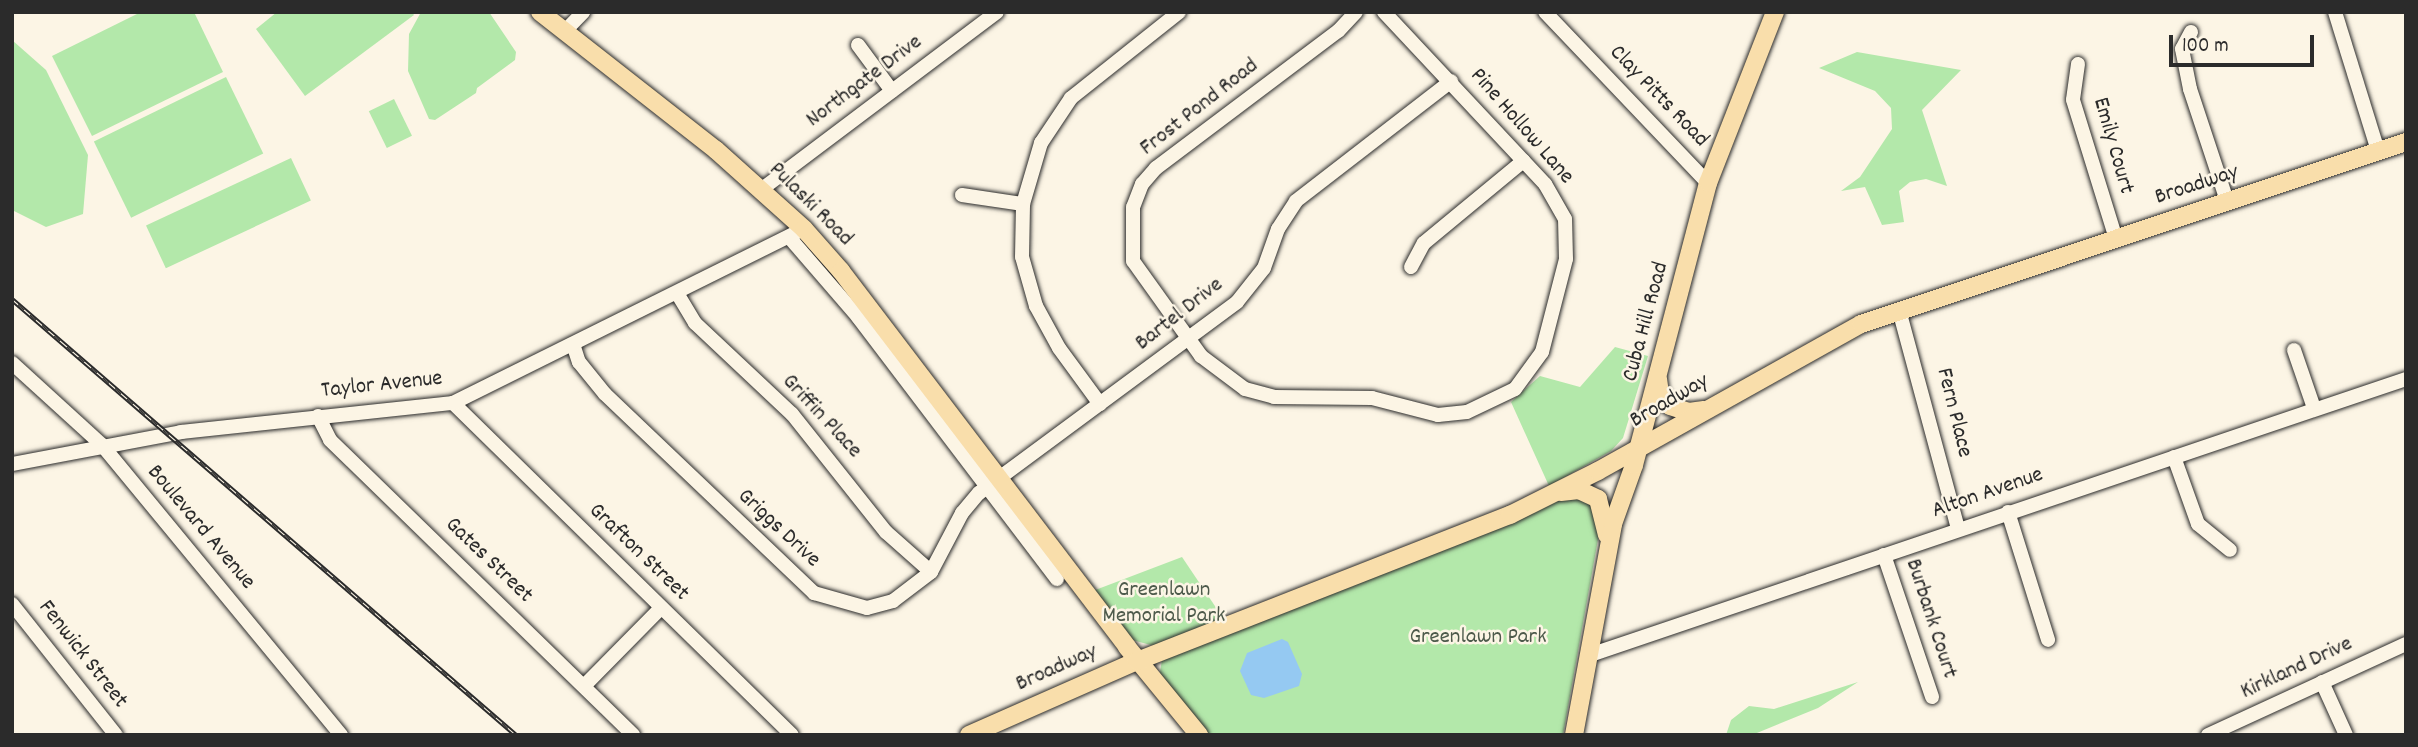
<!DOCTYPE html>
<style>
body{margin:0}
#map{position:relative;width:2418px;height:747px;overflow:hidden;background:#fcf5e5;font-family:Dekko,sans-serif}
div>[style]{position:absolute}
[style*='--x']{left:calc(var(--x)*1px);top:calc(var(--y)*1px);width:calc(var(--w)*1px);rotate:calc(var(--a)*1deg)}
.green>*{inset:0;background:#b3e8aa;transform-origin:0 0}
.water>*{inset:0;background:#95c9f2}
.roads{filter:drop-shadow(0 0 2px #2b2b2b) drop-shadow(0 0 2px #2b2b2b)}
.minor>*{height:14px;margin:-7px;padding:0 7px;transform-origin:7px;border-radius:7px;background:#fcf5e5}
.major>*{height:18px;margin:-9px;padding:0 9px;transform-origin:9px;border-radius:9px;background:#f9deab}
.rail>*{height:5px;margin-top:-2.5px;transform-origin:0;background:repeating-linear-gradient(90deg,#fcf5e5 0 8px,#2b2b2b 0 16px);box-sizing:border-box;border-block:2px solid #2b2b2b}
span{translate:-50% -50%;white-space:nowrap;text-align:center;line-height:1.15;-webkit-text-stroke:5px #fcf5e5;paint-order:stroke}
.street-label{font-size:23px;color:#2b2b2b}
.park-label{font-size:23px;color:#4d5a4b}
.frame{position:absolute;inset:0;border:14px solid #2b2b2b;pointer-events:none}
.scale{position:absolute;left:2169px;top:35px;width:145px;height:32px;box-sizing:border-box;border:4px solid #2b2b2b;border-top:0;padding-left:9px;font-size:21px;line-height:24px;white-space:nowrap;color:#2b2b2b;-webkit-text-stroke:5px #fcf5e5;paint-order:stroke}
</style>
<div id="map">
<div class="green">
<i style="clip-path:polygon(141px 12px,194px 12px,223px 72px,92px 136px,52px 56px)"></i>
<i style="clip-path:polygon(277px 12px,412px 12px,414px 15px,305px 96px,256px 29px)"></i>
<i style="clip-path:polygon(421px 12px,489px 12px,516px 52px,515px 60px,477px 88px,476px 93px,435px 120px,429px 119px,408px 71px,409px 34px)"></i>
<i style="clip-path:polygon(12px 40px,46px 70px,88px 155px,83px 214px,46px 227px,12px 210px)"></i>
<i style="clip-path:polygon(1857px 52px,1961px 70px,1922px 110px,1947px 186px,1926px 179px,1910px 182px,1899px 191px,1904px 222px,1882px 225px,1865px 187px,1841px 191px,1860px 177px,1892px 129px,1891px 108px,1875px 91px,1819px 68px)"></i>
<i style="left:226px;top:77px;width:85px;height:147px;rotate:64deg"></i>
<i style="left:394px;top:99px;width:41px;height:28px;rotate:64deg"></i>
<i style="left:291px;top:158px;width:47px;height:160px;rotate:65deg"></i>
<i style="clip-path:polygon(1615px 347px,1648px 356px,1623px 438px,1611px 451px,1549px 486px,1511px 402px,1540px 376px,1580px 387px)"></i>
<i style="clip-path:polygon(1574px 494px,1584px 494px,1602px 517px,1563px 735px,1209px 735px,1159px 678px,1162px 660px)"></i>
<i style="clip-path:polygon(1182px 557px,1225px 621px,1158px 647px,1125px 638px,1090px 592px)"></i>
<i style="clip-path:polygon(1858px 682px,1818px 708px,1752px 735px,1726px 735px,1731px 720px,1749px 706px,1774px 709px)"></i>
</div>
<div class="water">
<i style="clip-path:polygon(1282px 639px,1288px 642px,1302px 674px,1299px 686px,1264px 698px,1251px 695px,1240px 671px,1247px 653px)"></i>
</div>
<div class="roads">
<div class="minor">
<i style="--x:1356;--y:12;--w:26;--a:133"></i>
<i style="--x:1338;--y:31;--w:228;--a:143"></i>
<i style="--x:1156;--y:168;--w:21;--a:131"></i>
<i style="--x:1142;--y:184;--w:25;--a:111"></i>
<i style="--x:1133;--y:207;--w:54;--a:90"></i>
<i style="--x:1133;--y:261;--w:117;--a:54.4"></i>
<i style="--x:1201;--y:356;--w:55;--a:36.9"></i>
<i style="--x:1245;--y:389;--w:30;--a:15"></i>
<i style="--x:1274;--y:397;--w:98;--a:0.6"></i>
<i style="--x:1372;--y:398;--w:68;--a:14.4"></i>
<i style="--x:1438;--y:415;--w:29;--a:-6"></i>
<i style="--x:1467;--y:412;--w:53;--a:-25.6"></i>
<i style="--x:1515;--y:389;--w:46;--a:-53.9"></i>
<i style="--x:1542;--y:352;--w:96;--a:-75.5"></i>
<i style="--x:1566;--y:259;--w:40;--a:-91.4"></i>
<i style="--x:1565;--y:219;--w:40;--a:-119.7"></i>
<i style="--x:1545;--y:184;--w:236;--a:-133.1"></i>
<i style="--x:1545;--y:12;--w:236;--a:46.4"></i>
<i style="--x:2335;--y:12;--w:145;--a:72.8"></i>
<i style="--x:564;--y:32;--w:28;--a:-46"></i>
<i style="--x:2191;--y:32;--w:19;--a:118"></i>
<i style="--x:2182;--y:49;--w:41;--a:78.7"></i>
<i style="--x:2190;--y:89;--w:118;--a:71.7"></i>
<i style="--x:858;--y:45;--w:57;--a:53.5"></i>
<i style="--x:2078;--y:64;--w:36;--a:98"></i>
<i style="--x:2073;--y:100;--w:145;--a:72.8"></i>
<i style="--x:762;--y:189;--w:294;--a:-37"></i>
<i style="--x:962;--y:195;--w:62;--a:8.4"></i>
<i style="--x:789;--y:237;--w:106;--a:49.2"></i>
<i style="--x:858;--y:317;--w:329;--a:52.8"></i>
<i style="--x:1411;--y:267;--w:27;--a:-62"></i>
<i style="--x:1424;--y:243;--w:129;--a:-39.6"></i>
<i style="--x:677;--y:293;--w:35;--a:59"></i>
<i style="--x:695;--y:323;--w:133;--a:43.2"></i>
<i style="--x:792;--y:414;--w:151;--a:51.5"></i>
<i style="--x:886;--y:532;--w:60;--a:41.6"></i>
<i style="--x:1899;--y:310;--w:226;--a:74.9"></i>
<i style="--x:573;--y:344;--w:19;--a:72"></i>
<i style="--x:579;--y:362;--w:41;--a:50.9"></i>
<i style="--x:605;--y:394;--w:289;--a:43.6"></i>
<i style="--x:814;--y:593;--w:55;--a:15.8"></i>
<i style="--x:867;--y:608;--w:27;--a:-15"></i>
<i style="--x:893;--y:601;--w:48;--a:-37.3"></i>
<i style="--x:931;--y:572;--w:67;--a:-62.3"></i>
<i style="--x:962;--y:513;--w:26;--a:-50"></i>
<i style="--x:979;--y:493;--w:321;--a:-36.5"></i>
<i style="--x:1237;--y:302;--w:43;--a:-51.5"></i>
<i style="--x:1264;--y:268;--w:41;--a:-70.3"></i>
<i style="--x:1278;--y:229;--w:33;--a:-57"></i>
<i style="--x:1296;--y:201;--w:196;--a:-37.7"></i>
<i style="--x:2294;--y:350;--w:61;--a:71"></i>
<i style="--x:12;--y:363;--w:122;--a:42.3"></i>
<i style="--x:102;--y:445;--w:376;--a:50.5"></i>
<i style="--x:453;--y:403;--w:474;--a:44.4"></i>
<i style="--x:1100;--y:404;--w:69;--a:-126.2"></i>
<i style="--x:1059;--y:348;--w:48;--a:-118.7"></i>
<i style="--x:1036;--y:306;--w:51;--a:-105.9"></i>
<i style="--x:1022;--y:257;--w:53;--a:-88.9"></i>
<i style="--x:1023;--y:204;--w:64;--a:-73.6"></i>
<i style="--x:1041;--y:143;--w:54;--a:-56.3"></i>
<i style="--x:1071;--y:98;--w:138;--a:-38.5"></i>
<i style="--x:318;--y:416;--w:27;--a:63"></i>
<i style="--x:330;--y:440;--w:423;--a:44.2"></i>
<i style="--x:2174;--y:457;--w:71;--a:70.3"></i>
<i style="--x:2198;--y:524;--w:41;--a:39.1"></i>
<i style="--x:12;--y:464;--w:172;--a:-10.7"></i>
<i style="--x:181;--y:432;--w:274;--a:-6.1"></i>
<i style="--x:453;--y:403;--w:392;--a:-26.4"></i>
<i style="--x:2008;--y:512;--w:134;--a:72.6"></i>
<i style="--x:1884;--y:555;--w:150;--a:71.3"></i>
<i style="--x:12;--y:604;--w:167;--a:51.6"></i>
<i style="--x:1587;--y:656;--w:865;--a:-18.69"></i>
<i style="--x:2322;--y:682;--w:58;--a:65.6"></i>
<i style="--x:584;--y:686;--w:110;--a:-45.4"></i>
<i style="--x:2208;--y:735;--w:218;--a:-24.7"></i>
</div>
<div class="major">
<i style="--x:540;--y:12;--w:224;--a:38.1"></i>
<i style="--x:716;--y:150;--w:118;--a:41.9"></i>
<i style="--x:804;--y:229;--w:56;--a:48.6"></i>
<i style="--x:841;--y:271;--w:472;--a:52.7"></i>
<i style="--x:1127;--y:647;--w:114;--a:50.7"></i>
<i style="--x:1658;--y:379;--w:14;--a:82"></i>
<i style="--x:1660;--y:393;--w:16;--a:52"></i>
<i style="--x:1670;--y:406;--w:20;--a:18"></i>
<i style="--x:1689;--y:412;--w:15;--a:-8"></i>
<i style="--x:1561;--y:492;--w:18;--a:-6"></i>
<i style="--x:1579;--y:490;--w:21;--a:25"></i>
<i style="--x:1598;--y:499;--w:37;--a:76"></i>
<i style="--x:969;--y:735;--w:184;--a:-23.8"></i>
<i style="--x:1137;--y:661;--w:401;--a:-21.4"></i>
<i style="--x:1510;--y:515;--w:98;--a:-26.6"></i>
<i style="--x:1598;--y:471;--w:301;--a:-29.2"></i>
<i style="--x:1861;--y:324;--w:575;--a:-18.47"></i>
<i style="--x:1574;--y:735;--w:215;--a:-79.5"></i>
<i style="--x:1613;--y:524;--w:63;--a:-70.4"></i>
<i style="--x:1634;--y:465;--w:292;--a:-75.3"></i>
<i style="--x:1708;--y:183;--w:184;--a:-68.6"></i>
</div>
</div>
<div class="rail">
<i style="--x:12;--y:299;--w:666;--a:40.86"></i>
</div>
<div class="street-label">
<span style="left:865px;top:82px;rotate:-37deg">Northgate Drive</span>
<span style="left:1658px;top:97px;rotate:46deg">Clay Pitts Road</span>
<span style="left:1200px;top:108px;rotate:-38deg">Frost Pond Road</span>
<span style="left:1521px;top:127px;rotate:49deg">Pine Hollow Lane</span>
<span style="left:2112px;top:146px;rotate:74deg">Emily Court</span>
<span style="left:2197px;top:186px;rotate:-18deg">Broadway</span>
<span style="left:810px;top:205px;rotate:45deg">Pulaski Road</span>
<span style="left:1180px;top:315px;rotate:-38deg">Bartel Drive</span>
<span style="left:1647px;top:322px;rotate:-75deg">Cuba Hill Road</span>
<span style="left:382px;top:386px;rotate:-6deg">Taylor Avenue</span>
<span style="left:1670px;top:402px;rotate:-30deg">Broadway</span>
<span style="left:1953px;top:413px;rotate:76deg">Fern Place</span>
<span style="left:821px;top:417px;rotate:47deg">Griffin Place</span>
<span style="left:1988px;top:494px;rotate:-19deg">Alton Avenue</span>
<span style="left:200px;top:528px;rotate:50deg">Boulevard Avenue</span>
<span style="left:778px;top:529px;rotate:43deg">Griggs Drive</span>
<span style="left:638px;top:553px;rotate:44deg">Grafton Street</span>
<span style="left:488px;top:561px;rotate:44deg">Gates Street</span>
<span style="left:1930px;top:619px;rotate:72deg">Burbank Court</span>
<span style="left:82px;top:655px;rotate:52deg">Fenwick Street</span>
<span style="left:1057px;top:669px;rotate:-24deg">Broadway</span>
<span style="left:2297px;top:669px;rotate:-25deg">Kirkland Drive</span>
</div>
<div class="park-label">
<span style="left:1164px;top:604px">Greenlawn<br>Memorial Park</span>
<span style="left:1478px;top:638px">Greenlawn Park</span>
</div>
<div class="frame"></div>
<div class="scale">100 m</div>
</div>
